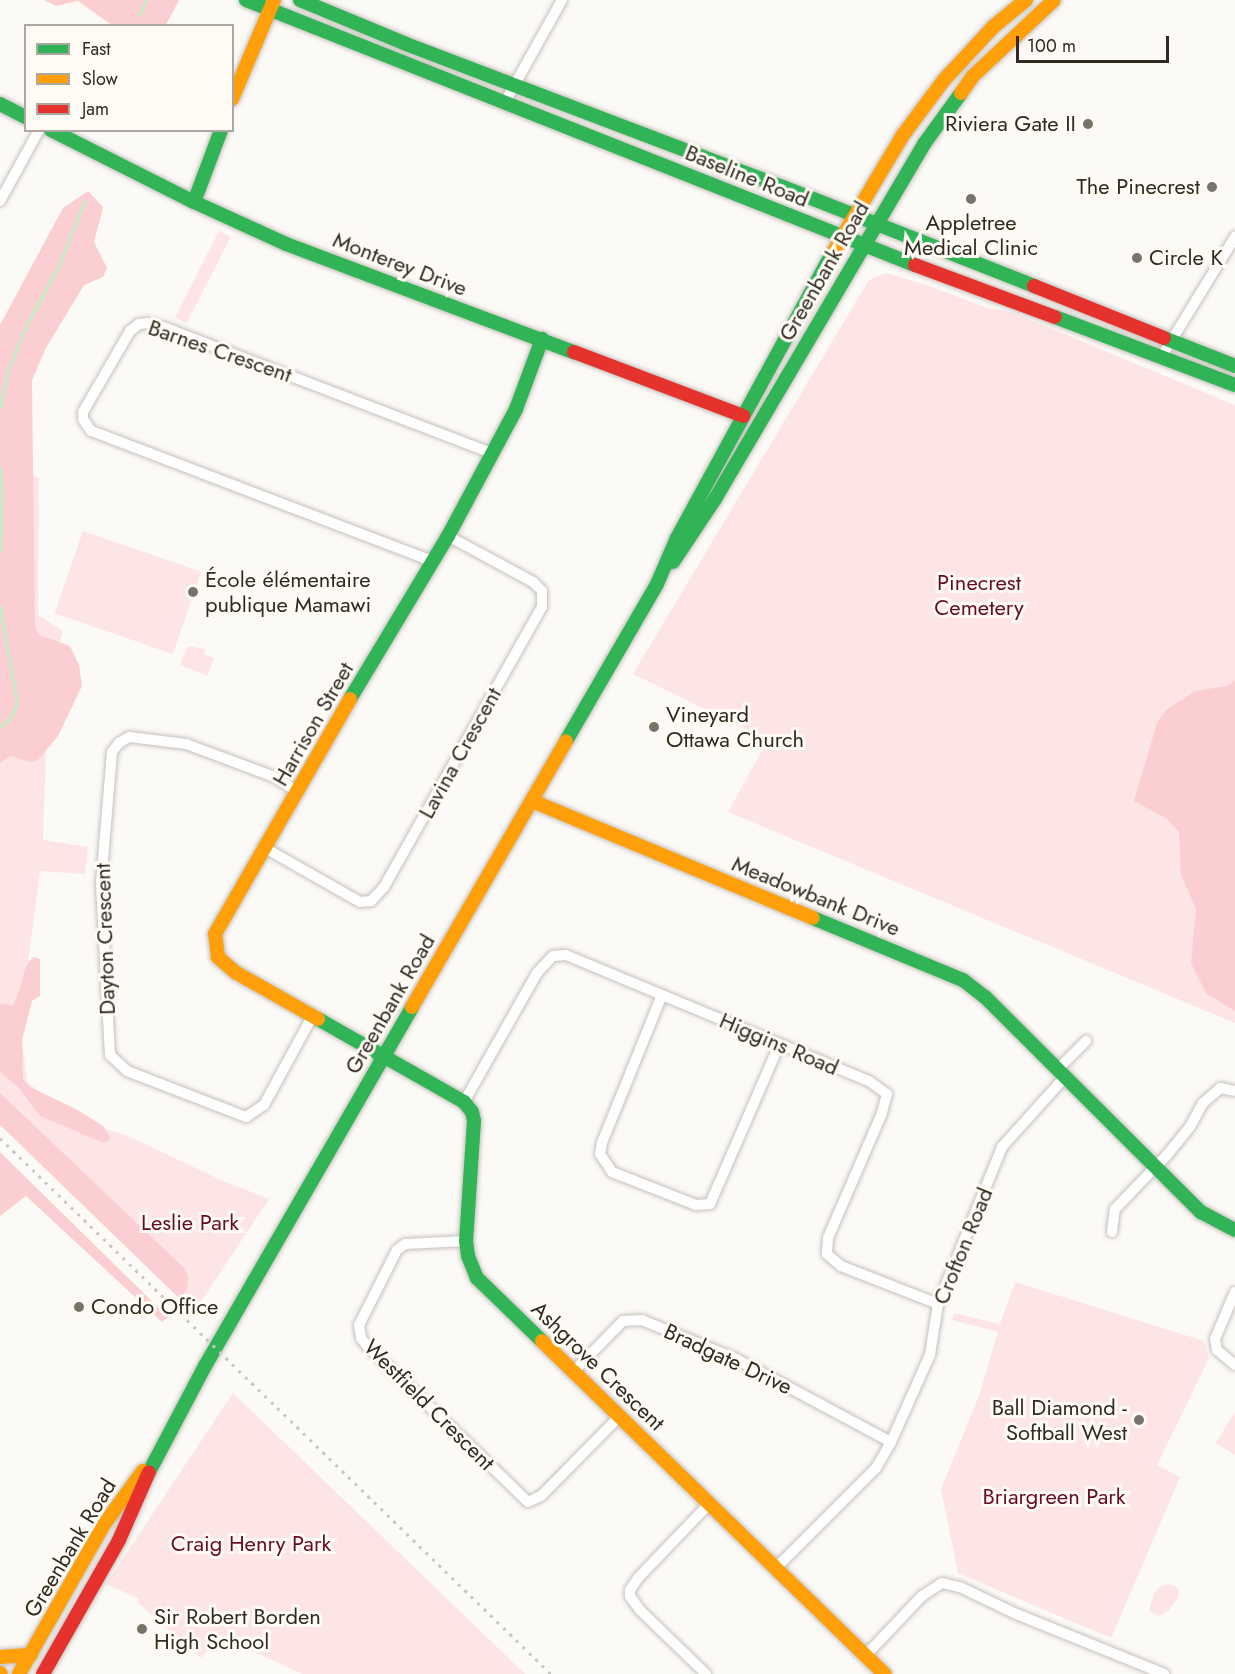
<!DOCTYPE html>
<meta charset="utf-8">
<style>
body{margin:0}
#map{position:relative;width:1235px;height:1674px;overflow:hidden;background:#fcfaf7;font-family:Jost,sans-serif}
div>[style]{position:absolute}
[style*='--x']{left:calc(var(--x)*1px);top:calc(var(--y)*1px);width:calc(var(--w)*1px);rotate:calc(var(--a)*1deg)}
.green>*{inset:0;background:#fde4e5;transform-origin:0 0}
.forest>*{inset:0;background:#fbcfd2}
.stream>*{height:3px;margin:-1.5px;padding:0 1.5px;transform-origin:1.5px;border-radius:1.5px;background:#c6ecc5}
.roads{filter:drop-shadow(0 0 2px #c6c1bc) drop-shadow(0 0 2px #c6c1bc)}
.street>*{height:10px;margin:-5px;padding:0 5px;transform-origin:5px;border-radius:5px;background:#fffefe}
.fast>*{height:14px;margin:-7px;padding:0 7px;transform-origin:7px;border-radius:7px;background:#30b455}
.slow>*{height:14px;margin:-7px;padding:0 7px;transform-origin:7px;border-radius:7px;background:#ff9f0a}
.jam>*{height:14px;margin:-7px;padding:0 7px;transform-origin:7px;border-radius:7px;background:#e5322d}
.rail>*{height:3px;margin-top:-1.5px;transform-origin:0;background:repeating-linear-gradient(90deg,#c9c8c7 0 3px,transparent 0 9px)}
.dots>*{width:16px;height:16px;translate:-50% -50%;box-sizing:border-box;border:3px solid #fefbf5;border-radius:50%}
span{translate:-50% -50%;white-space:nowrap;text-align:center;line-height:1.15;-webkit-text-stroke:6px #fefbf5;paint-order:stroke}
.poi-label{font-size:22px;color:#302a20}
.right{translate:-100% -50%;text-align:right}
.left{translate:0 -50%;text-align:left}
.street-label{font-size:22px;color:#302a20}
.park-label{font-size:22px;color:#670a25}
.legend{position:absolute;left:24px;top:24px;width:210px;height:108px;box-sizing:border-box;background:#fefbf5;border:2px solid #aca7a0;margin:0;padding:8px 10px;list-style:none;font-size:18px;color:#302a20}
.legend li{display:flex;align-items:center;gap:12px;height:30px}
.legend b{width:30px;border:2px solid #aca7a0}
.scale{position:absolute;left:1016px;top:36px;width:153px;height:27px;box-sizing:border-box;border:3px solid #302a20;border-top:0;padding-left:8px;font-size:18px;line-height:21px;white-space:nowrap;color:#302a20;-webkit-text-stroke:4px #fefbf5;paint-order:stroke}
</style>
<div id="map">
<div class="green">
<i style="left:219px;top:231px;width:13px;height:97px;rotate:27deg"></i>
<i style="clip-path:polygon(886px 273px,927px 285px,987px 308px,1011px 312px,1235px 405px,1235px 1023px,728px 812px,768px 740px,633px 674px,869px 280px)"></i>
<i style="clip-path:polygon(0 462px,39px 478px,38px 615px,63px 631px,48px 684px,43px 840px,88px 847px,85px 874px,40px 871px,20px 1023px,27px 1082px,76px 1121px,126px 1135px,221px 1180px,269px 1199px,198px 1306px,0 1109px)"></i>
<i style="left:83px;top:531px;width:125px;height:87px;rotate:19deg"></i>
<i style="clip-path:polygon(188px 646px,206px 649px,204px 654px,214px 658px,207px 676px,180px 665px)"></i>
<i style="clip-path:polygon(1015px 1282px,1204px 1341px,1209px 1358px,1157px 1465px,1180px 1477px,1111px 1638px,958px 1573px,941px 1489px,979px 1396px,998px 1332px,952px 1320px,954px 1313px,1000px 1324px)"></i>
<i style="clip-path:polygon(233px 1393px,525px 1674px,302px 1674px,220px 1636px,201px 1658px,137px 1602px,139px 1599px,106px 1584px)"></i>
<i style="clip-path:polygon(1235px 1412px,1235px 1455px,1216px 1443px)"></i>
<i style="clip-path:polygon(1170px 1584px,1179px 1588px,1178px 1597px,1169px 1610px,1159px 1616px,1149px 1611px,1154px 1593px,1161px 1586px)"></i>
</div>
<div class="forest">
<i style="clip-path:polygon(44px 0,179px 0,166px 25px,113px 26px,78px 1px,56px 6px)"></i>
<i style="clip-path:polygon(88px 191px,103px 207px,94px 242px,107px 268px,103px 277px,84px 285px,46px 348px,32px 380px,35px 626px,39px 635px,70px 646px,79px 665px,82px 686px,58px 736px,38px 760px,29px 762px,11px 756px,0 763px,0 325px,63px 208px)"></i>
<i style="clip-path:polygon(1235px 680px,1235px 1011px,1206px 993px,1191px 963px,1196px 909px,1181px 874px,1179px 832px,1167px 819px,1134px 801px,1157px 723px,1166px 710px,1195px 691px,1227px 686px)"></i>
<i style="clip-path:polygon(34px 957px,40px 959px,40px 996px,32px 1001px,22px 1040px,23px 1079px,30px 1087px,76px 1109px,103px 1126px,109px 1135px,110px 1139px,104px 1143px,40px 1116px,20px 1089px,0 1072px,0 1004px,13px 1005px,20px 989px,25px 969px,29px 961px)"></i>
<i style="clip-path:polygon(0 1093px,183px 1267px,188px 1276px,187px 1288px,181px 1300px,0 1125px)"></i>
<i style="clip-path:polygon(0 1152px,168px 1317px,162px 1322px,26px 1196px,0 1216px)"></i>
</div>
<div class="stream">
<i style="--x:139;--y:15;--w:17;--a:-65"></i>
<i style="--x:0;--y:407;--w:41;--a:-77.3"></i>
<i style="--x:9;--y:367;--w:49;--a:-67.1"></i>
<i style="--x:28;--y:322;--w:63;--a:-61.4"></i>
<i style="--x:58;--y:267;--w:72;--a:-68.1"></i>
<i style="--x:0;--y:468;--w:27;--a:86"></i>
<i style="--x:2;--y:495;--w:56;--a:92"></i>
<i style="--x:0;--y:607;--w:97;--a:80"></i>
<i style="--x:17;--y:703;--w:15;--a:113"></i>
<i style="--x:11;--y:717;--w:15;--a:138"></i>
</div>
<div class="roads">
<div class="street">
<i style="--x:505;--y:102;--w:117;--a:-60.8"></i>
<i style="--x:0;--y:201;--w:81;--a:-61.2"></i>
<i style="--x:1162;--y:356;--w:140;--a:-58.5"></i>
<i style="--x:432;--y:561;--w:365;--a:-159.1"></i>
<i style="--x:91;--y:431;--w:14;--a:-124"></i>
<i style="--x:83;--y:419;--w:7;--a:-90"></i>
<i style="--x:83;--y:412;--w:94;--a:-59.9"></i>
<i style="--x:130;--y:331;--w:11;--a:-38"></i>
<i style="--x:139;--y:324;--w:8;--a:-7"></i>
<i style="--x:147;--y:323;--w:16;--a:14"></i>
<i style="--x:163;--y:327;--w:352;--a:21"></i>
<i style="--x:297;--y:791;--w:29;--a:-149"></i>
<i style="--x:272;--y:776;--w:92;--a:-159.6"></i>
<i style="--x:186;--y:744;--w:57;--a:-173"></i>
<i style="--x:129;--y:737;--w:12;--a:149"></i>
<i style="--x:119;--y:743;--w:11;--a:128"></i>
<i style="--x:112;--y:752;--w:132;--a:94.8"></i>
<i style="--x:101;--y:884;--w:171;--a:87"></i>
<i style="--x:110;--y:1055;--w:23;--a:43"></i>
<i style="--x:127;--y:1071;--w:128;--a:21.1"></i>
<i style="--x:246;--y:1117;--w:22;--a:-34"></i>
<i style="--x:264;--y:1105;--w:100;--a:-61.4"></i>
<i style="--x:265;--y:848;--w:109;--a:29.6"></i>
<i style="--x:360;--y:902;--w:11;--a:-5"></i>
<i style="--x:371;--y:901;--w:19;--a:-47"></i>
<i style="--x:384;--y:887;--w:322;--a:-60.6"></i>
<i style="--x:542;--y:607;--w:16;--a:-90"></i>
<i style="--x:542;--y:591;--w:13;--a:-135"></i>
<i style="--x:533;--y:582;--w:97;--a:-151.6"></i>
<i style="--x:662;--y:995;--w:160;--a:112.1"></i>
<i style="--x:602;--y:1143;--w:11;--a:100"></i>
<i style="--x:600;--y:1154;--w:22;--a:56"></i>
<i style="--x:612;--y:1172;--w:90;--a:21.4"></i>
<i style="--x:696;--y:1205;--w:14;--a:-4"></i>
<i style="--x:710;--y:1204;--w:173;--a:-66.5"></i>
<i style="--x:1058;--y:1069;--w:40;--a:-45"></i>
<i style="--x:464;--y:1102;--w:148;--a:-60.5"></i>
<i style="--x:537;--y:973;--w:23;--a:-47"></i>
<i style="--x:553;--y:956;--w:13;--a:-4"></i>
<i style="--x:566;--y:955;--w:328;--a:22.6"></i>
<i style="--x:869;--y:1081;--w:22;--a:36"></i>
<i style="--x:887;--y:1094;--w:20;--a:105"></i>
<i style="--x:882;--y:1113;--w:136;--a:113.4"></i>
<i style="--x:828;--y:1238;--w:16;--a:94"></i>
<i style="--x:827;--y:1254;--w:18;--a:41"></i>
<i style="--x:841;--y:1266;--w:104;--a:21.4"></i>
<i style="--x:1112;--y:1232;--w:23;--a:-83"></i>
<i style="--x:1115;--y:1209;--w:75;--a:-46.1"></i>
<i style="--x:1167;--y:1155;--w:36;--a:-51"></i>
<i style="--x:1190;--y:1127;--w:27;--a:-62"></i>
<i style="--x:1203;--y:1103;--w:23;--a:-41"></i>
<i style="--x:1220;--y:1088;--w:15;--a:11"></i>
<i style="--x:466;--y:1241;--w:61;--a:177.2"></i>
<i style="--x:405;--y:1244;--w:10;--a:143"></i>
<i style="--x:397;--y:1250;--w:84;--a:116.9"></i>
<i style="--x:359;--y:1325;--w:13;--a:81"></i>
<i style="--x:361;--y:1338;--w:10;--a:53"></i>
<i style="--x:367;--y:1346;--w:224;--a:44.1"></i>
<i style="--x:528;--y:1502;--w:14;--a:-25"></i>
<i style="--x:541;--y:1496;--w:111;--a:-45.4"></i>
<i style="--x:1235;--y:1292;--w:51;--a:113.1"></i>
<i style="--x:1215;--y:1339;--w:11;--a:80"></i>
<i style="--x:1217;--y:1350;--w:23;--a:40"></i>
<i style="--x:574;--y:1371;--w:70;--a:-45.6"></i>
<i style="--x:623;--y:1321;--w:19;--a:-3"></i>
<i style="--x:642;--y:1320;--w:102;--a:22.5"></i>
<i style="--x:736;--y:1359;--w:176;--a:28.2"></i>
<i style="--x:777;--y:1567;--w:140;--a:-45"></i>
<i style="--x:876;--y:1468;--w:30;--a:-60"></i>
<i style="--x:891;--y:1442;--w:95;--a:-65.9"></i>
<i style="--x:930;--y:1355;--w:52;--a:-81.1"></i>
<i style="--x:938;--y:1304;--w:170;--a:-67.8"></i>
<i style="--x:1002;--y:1147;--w:94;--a:-48"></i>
<i style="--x:867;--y:1654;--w:80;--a:-46.5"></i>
<i style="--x:922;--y:1596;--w:24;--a:-33"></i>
<i style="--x:942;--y:1583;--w:18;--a:13"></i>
<i style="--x:960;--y:1587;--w:60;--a:25.7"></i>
<i style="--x:1014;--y:1613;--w:162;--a:22.1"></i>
<i style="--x:706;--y:1674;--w:92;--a:-135.9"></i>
<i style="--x:640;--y:1610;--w:17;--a:-126"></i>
<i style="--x:630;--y:1596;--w:6;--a:-90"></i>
<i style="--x:630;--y:1590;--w:14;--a:-56"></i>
<i style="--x:638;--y:1578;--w:104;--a:-46.2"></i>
</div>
<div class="fast">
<i style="--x:246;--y:0;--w:720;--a:21.61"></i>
<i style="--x:300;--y:0;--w:115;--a:22.5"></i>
<i style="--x:406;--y:44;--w:403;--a:20.8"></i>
<i style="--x:783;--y:187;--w:270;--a:21.5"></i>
<i style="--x:0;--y:104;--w:29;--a:27"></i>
<i style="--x:51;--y:130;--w:160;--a:26.7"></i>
<i style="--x:194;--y:202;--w:101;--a:24.5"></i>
<i style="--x:286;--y:244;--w:308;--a:20.6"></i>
<i style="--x:194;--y:202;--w:77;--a:-69.4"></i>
<i style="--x:1055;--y:317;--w:192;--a:20.7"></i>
<i style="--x:1164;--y:338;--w:76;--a:21.5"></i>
<i style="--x:673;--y:562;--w:76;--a:-56.3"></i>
<i style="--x:715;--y:499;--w:412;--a:-59.5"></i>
<i style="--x:924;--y:144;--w:63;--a:-54"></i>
<i style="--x:350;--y:699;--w:190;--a:-59"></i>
<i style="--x:448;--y:536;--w:144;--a:-61.8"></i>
<i style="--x:516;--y:409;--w:75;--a:-69.6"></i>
<i style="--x:566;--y:741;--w:181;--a:-59.9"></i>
<i style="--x:657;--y:584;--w:50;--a:-66.5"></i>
<i style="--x:677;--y:538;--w:324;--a:-61.4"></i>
<i style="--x:813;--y:918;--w:162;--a:22.5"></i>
<i style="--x:963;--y:980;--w:28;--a:38"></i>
<i style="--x:985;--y:997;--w:305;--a:44.9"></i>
<i style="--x:1201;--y:1212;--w:38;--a:28"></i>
<i style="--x:318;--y:1019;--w:168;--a:29.6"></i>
<i style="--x:464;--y:1102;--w:13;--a:51"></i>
<i style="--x:472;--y:1112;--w:9;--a:77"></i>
<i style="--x:474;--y:1121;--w:120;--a:93.8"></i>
<i style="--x:466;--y:1241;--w:15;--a:82"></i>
<i style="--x:468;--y:1256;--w:24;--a:68"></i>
<i style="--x:477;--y:1278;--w:91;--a:44.1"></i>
<i style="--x:149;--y:1472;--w:120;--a:-62.2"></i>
<i style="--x:205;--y:1366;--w:414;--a:-60"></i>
</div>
<div class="slow">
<i style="--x:961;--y:93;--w:19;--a:-55"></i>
<i style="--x:972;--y:77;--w:112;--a:-43.2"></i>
<i style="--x:232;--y:99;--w:108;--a:-67"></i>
<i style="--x:832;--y:254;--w:139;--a:-59.2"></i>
<i style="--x:903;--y:135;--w:69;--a:-53.3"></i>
<i style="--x:944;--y:80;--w:72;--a:-47.2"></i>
<i style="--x:993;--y:27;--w:43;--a:-39.3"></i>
<i style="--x:532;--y:801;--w:304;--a:22.6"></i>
<i style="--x:412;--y:1007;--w:307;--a:-59.9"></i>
<i style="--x:318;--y:1019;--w:95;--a:-150.5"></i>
<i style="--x:235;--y:972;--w:23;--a:-139"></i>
<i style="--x:218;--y:957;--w:23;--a:-97"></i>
<i style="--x:215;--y:934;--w:271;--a:-60.1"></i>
<i style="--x:542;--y:1341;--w:478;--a:44.2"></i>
<i style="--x:0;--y:1657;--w:31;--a:-4"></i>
<i style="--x:0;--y:1673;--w:1;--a:45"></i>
<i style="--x:19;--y:1674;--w:170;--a:-60.4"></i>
<i style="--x:103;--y:1526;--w:68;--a:-54"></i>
</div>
<div class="jam">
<i style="--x:915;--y:265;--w:149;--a:20.4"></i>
<i style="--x:1034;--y:286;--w:140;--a:21.8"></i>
<i style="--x:574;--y:352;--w:181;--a:20.7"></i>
<i style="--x:43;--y:1674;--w:154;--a:-60.4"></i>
<i style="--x:119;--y:1540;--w:74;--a:-66.2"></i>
</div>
</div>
<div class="rail">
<i style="--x:0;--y:1138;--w:769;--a:44.21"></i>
</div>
<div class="dots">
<i style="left:1088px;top:124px;background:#77736b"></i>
<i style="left:1212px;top:187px;background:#77736b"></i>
<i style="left:971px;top:199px;background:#77736b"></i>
<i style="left:1137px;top:258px;background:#77736b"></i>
<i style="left:193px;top:592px;background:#77736b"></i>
<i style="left:654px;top:727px;background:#77736b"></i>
<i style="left:79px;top:1307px;background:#77736b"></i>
<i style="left:1139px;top:1420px;background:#77736b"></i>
<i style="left:142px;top:1629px;background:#77736b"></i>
</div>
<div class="poi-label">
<span class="right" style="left:1076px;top:124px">Riviera Gate II</span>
<span class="right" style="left:1200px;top:187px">The Pinecrest</span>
<span style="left:971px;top:235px">Appletree<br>Medical Clinic</span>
<span class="left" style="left:1149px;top:258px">Circle K</span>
<span class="left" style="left:205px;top:592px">École élémentaire<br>publique Mamawi</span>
<span class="left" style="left:666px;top:727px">Vineyard<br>Ottawa Church</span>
<span class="left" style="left:91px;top:1307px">Condo Office</span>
<span class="right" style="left:1127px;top:1420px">Ball Diamond -<br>Softball West</span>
<span class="left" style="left:154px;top:1629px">Sir Robert Borden<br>High School</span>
</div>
<div class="street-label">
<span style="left:747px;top:176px;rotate:22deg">Baseline Road</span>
<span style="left:400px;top:264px;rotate:21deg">Monterey Drive</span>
<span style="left:824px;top:271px;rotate:-60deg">Greenbank Road</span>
<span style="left:220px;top:351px;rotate:19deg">Barnes Crescent</span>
<span style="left:313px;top:724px;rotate:-60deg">Harrison Street</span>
<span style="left:460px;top:753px;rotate:-61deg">Lavina Crescent</span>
<span style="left:816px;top:896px;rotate:22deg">Meadowbank Drive</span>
<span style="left:105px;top:939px;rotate:-92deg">Dayton Crescent</span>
<span style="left:390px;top:1004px;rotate:-60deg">Greenbank Road</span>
<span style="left:779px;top:1044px;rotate:23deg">Higgins Road</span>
<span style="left:963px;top:1246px;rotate:-68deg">Crofton Road</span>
<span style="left:728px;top:1359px;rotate:25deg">Bradgate Drive</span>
<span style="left:598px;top:1366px;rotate:44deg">Ashgrove Crescent</span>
<span style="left:429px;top:1405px;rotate:45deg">Westfield Crescent</span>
<span style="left:70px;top:1548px;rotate:-59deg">Greenbank Road</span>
</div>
<div class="park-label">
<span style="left:979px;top:595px">Pinecrest<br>Cemetery</span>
<span style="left:190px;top:1223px">Leslie Park</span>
<span style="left:1054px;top:1497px">Briargreen Park</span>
<span style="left:251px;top:1544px">Craig Henry Park</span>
</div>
<ul class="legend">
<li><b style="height:8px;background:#30b455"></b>Fast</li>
<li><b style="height:8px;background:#ff9f0a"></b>Slow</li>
<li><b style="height:8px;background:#e5322d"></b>Jam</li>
</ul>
<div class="scale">100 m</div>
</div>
